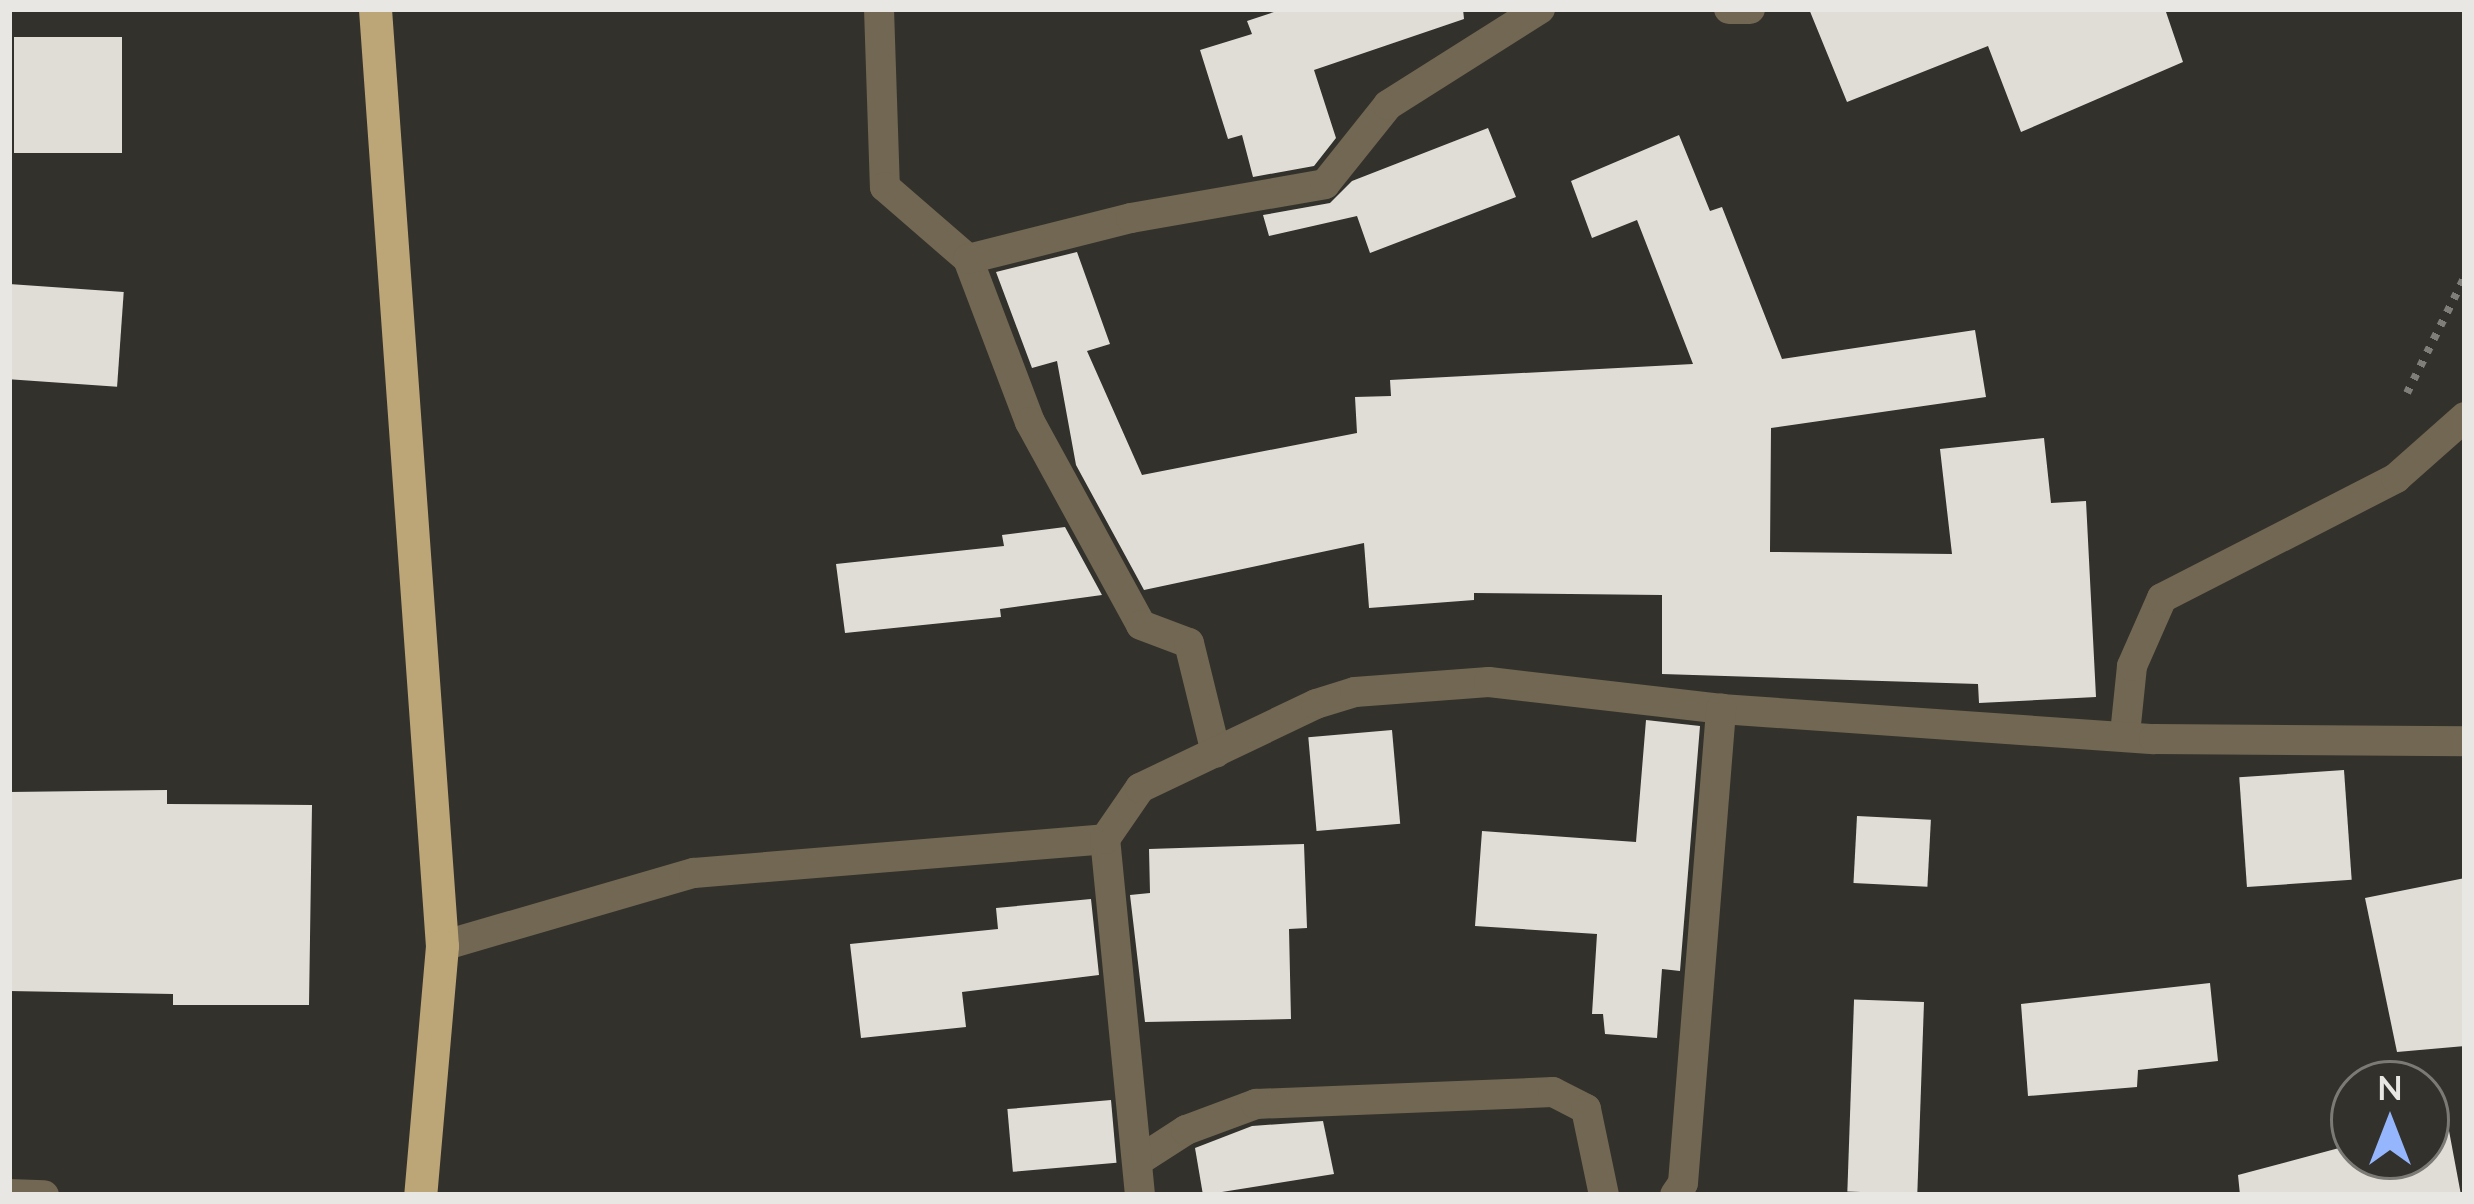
<!DOCTYPE html>
<style>
body{margin:0}
#map{position:relative;width:2474px;height:1204px;overflow:hidden;background:#33312c;font-family:Lato,sans-serif}
div>[style]{position:absolute}
[style*='--x']{left:calc(var(--x)*1px);top:calc(var(--y)*1px);width:calc(var(--w)*1px);rotate:calc(var(--a)*1deg)}
.building>*{inset:0;background:#e0ddd7;transform-origin:0 0}
.path>*{height:8px;margin-top:-4px;transform-origin:0;background:repeating-linear-gradient(90deg,#7f7e79 0 6px,transparent 0 15px)}
.minor>*{height:30px;margin:-15px;padding:0 15px;transform-origin:15px;border-radius:15px;background:#716752}
.trunk>*{height:33px;margin:-16.5px;padding:0 16.5px;transform-origin:16.5px;border-radius:16.5px;background:#bca576}
span{translate:-50% -50%;white-space:nowrap;text-align:center;line-height:1.15;-webkit-text-stroke:12px #33312c;paint-order:stroke}
.frame{position:absolute;inset:0;border:12px solid #e8e7e3;pointer-events:none}
.north{position:absolute;left:2330px;top:1060px;width:120px;height:120px;box-sizing:border-box;background:#33312c;border:3px solid #7b7a75;border-radius:50%;rotate:0deg;font-size:33px;font-weight:700;line-height:48px;text-align:center;color:#e8e7e3}
.north::after{content:'';display:block;margin:auto;width:42px;height:54px;background:#95b6fd;clip-path:polygon(50% 0,100% 100%,50% 72%,0 100%)}
</style>
<div id="map">
<div class="building">
<i style="clip-path:polygon(1283px 9px,1463px 9px,1464px 19px,1314px 70px,1336px 138px,1314px 166px,1253px 177px,1242px 135px,1228px 139px,1200px 50px,1252px 34px,1247px 21px)"></i>
<i style="clip-path:polygon(1809px 9px,2165px 9px,2183px 62px,2021px 132px,1988px 46px,1847px 102px)"></i>
<i style="left:122px;top:37px;width:116px;height:108px;rotate:90deg"></i>
<i style="clip-path:polygon(1488px 128px,1516px 197px,1370px 253px,1357px 216px,1269px 236px,1263px 215px,1330px 203px,1352px 181px)"></i>
<i style="clip-path:polygon(1679px 135px,1710px 211px,1722px 207px,1782px 359px,1975px 330px,1986px 397px,1771px 428px,1770px 552px,1952px 554px,1940px 449px,2044px 438px,2051px 503px,2086px 501px,2096px 697px,1979px 703px,1978px 684px,1662px 674px,1662px 595px,1474px 593px,1474px 600px,1369px 608px,1364px 543px,1144px 590px,1076px 465px,1057px 361px,1032px 368px,996px 272px,1077px 252px,1110px 344px,1087px 351px,1142px 475px,1357px 433px,1355px 397px,1391px 396px,1390px 380px,1693px 364px,1637px 220px,1592px 238px,1571px 181px)"></i>
<i style="left:9px;top:284px;width:115px;height:95px;rotate:4deg"></i>
<i style="clip-path:polygon(1065px 527px,1102px 595px,1000px 609px,1001px 617px,845px 633px,836px 564px,1004px 546px,1002px 535px)"></i>
<i style="clip-path:polygon(1646px 720px,1700px 726px,1680px 971px,1662px 969px,1657px 1038px,1605px 1034px,1603px 1014px,1592px 1014px,1597px 934px,1475px 926px,1482px 831px,1636px 842px)"></i>
<i style="left:1392px;top:730px;width:94px;height:84px;rotate:85deg"></i>
<i style="left:2344px;top:770px;width:110px;height:105px;rotate:86deg"></i>
<i style="clip-path:polygon(167px 790px,167px 804px,312px 805px,309px 1005px,173px 1005px,173px 994px,9px 991px,9px 792px)"></i>
<i style="left:1857px;top:816px;width:74px;height:67px;rotate:3deg"></i>
<i style="clip-path:polygon(1304px 844px,1307px 928px,1289px 929px,1291px 1019px,1145px 1022px,1130px 895px,1150px 893px,1149px 849px)"></i>
<i style="clip-path:polygon(2465px 878px,2465px 1046px,2397px 1052px,2365px 898px)"></i>
<i style="clip-path:polygon(1091px 899px,1099px 975px,962px 992px,966px 1027px,861px 1038px,850px 944px,998px 929px,996px 908px)"></i>
<i style="clip-path:polygon(2210px 983px,2218px 1061px,2138px 1070px,2137px 1087px,2028px 1096px,2021px 1004px)"></i>
<i style="left:1924px;top:1002px;width:192px;height:70px;rotate:92deg"></i>
<i style="left:1111px;top:1100px;width:63px;height:104px;rotate:85deg"></i>
<i style="clip-path:polygon(2447px 1120px,2461px 1195px,2240px 1195px,2238px 1175px,2354px 1144px,2354px 1156px,2426px 1156px,2426px 1125px)"></i>
<i style="clip-path:polygon(1323px 1121px,1334px 1174px,1203px 1195px,1195px 1148px,1252px 1126px)"></i>
</div>
<div class="path">
<i style="--x:2407;--y:393;--w:131;--a:-63.6"></i>
</div>
<div class="minor">
<i style="--x:879;--y:9;--w:178;--a:88.1"></i>
<i style="--x:885;--y:187;--w:110;--a:40.9"></i>
<i style="--x:968;--y:259;--w:174;--a:69.2"></i>
<i style="--x:1030;--y:422;--w:231;--a:61.3"></i>
<i style="--x:1141;--y:625;--w:51;--a:20.6"></i>
<i style="--x:1189;--y:643;--w:113;--a:76.2"></i>
<i style="--x:1729;--y:9;--w:21;--a:0"></i>
<i style="--x:968;--y:259;--w:168;--a:-14.1"></i>
<i style="--x:1131;--y:218;--w:197;--a:-9.9"></i>
<i style="--x:1325;--y:184;--w:101;--a:-51.4"></i>
<i style="--x:1388;--y:105;--w:180;--a:-32.3"></i>
<i style="--x:2125;--y:734;--w:68;--a:-84.1"></i>
<i style="--x:2132;--y:666;--w:74;--a:-66.2"></i>
<i style="--x:2162;--y:598;--w:263;--a:-27.1"></i>
<i style="--x:2396;--y:478;--w:92;--a:-41.5"></i>
<i style="--x:442;--y:946;--w:262;--a:-16.2"></i>
<i style="--x:694;--y:873;--w:412;--a:-4.7"></i>
<i style="--x:1138;--y:1161;--w:57;--a:-32.9"></i>
<i style="--x:1186;--y:1130;--w:75;--a:-20.4"></i>
<i style="--x:1256;--y:1104;--w:297;--a:-2.3"></i>
<i style="--x:1553;--y:1092;--w:37;--a:27"></i>
<i style="--x:1586;--y:1109;--w:88;--a:78.2"></i>
<i style="--x:9;--y:1194;--w:35;--a:2"></i>
<i style="--x:1140;--y:1195;--w:358;--a:-95.6"></i>
<i style="--x:1105;--y:839;--w:62;--a:-55.5"></i>
<i style="--x:1140;--y:788;--w:195;--a:-25.5"></i>
<i style="--x:1316;--y:704;--w:41;--a:-17.1"></i>
<i style="--x:1355;--y:692;--w:134;--a:-4.3"></i>
<i style="--x:1489;--y:682;--w:234;--a:6.6"></i>
<i style="--x:1721;--y:709;--w:434;--a:4"></i>
<i style="--x:2154;--y:739;--w:311;--a:0.4"></i>
<i style="--x:1675;--y:1195;--w:14;--a:-56"></i>
<i style="--x:1683;--y:1183;--w:476;--a:-85.4"></i>
</div>
<div class="trunk">
<i style="--x:375;--y:9;--w:939;--a:85.91"></i>
<i style="--x:442;--y:946;--w:250;--a:95"></i>
</div>
<div class="frame"></div>
<div class="north">N</div>
</div>
